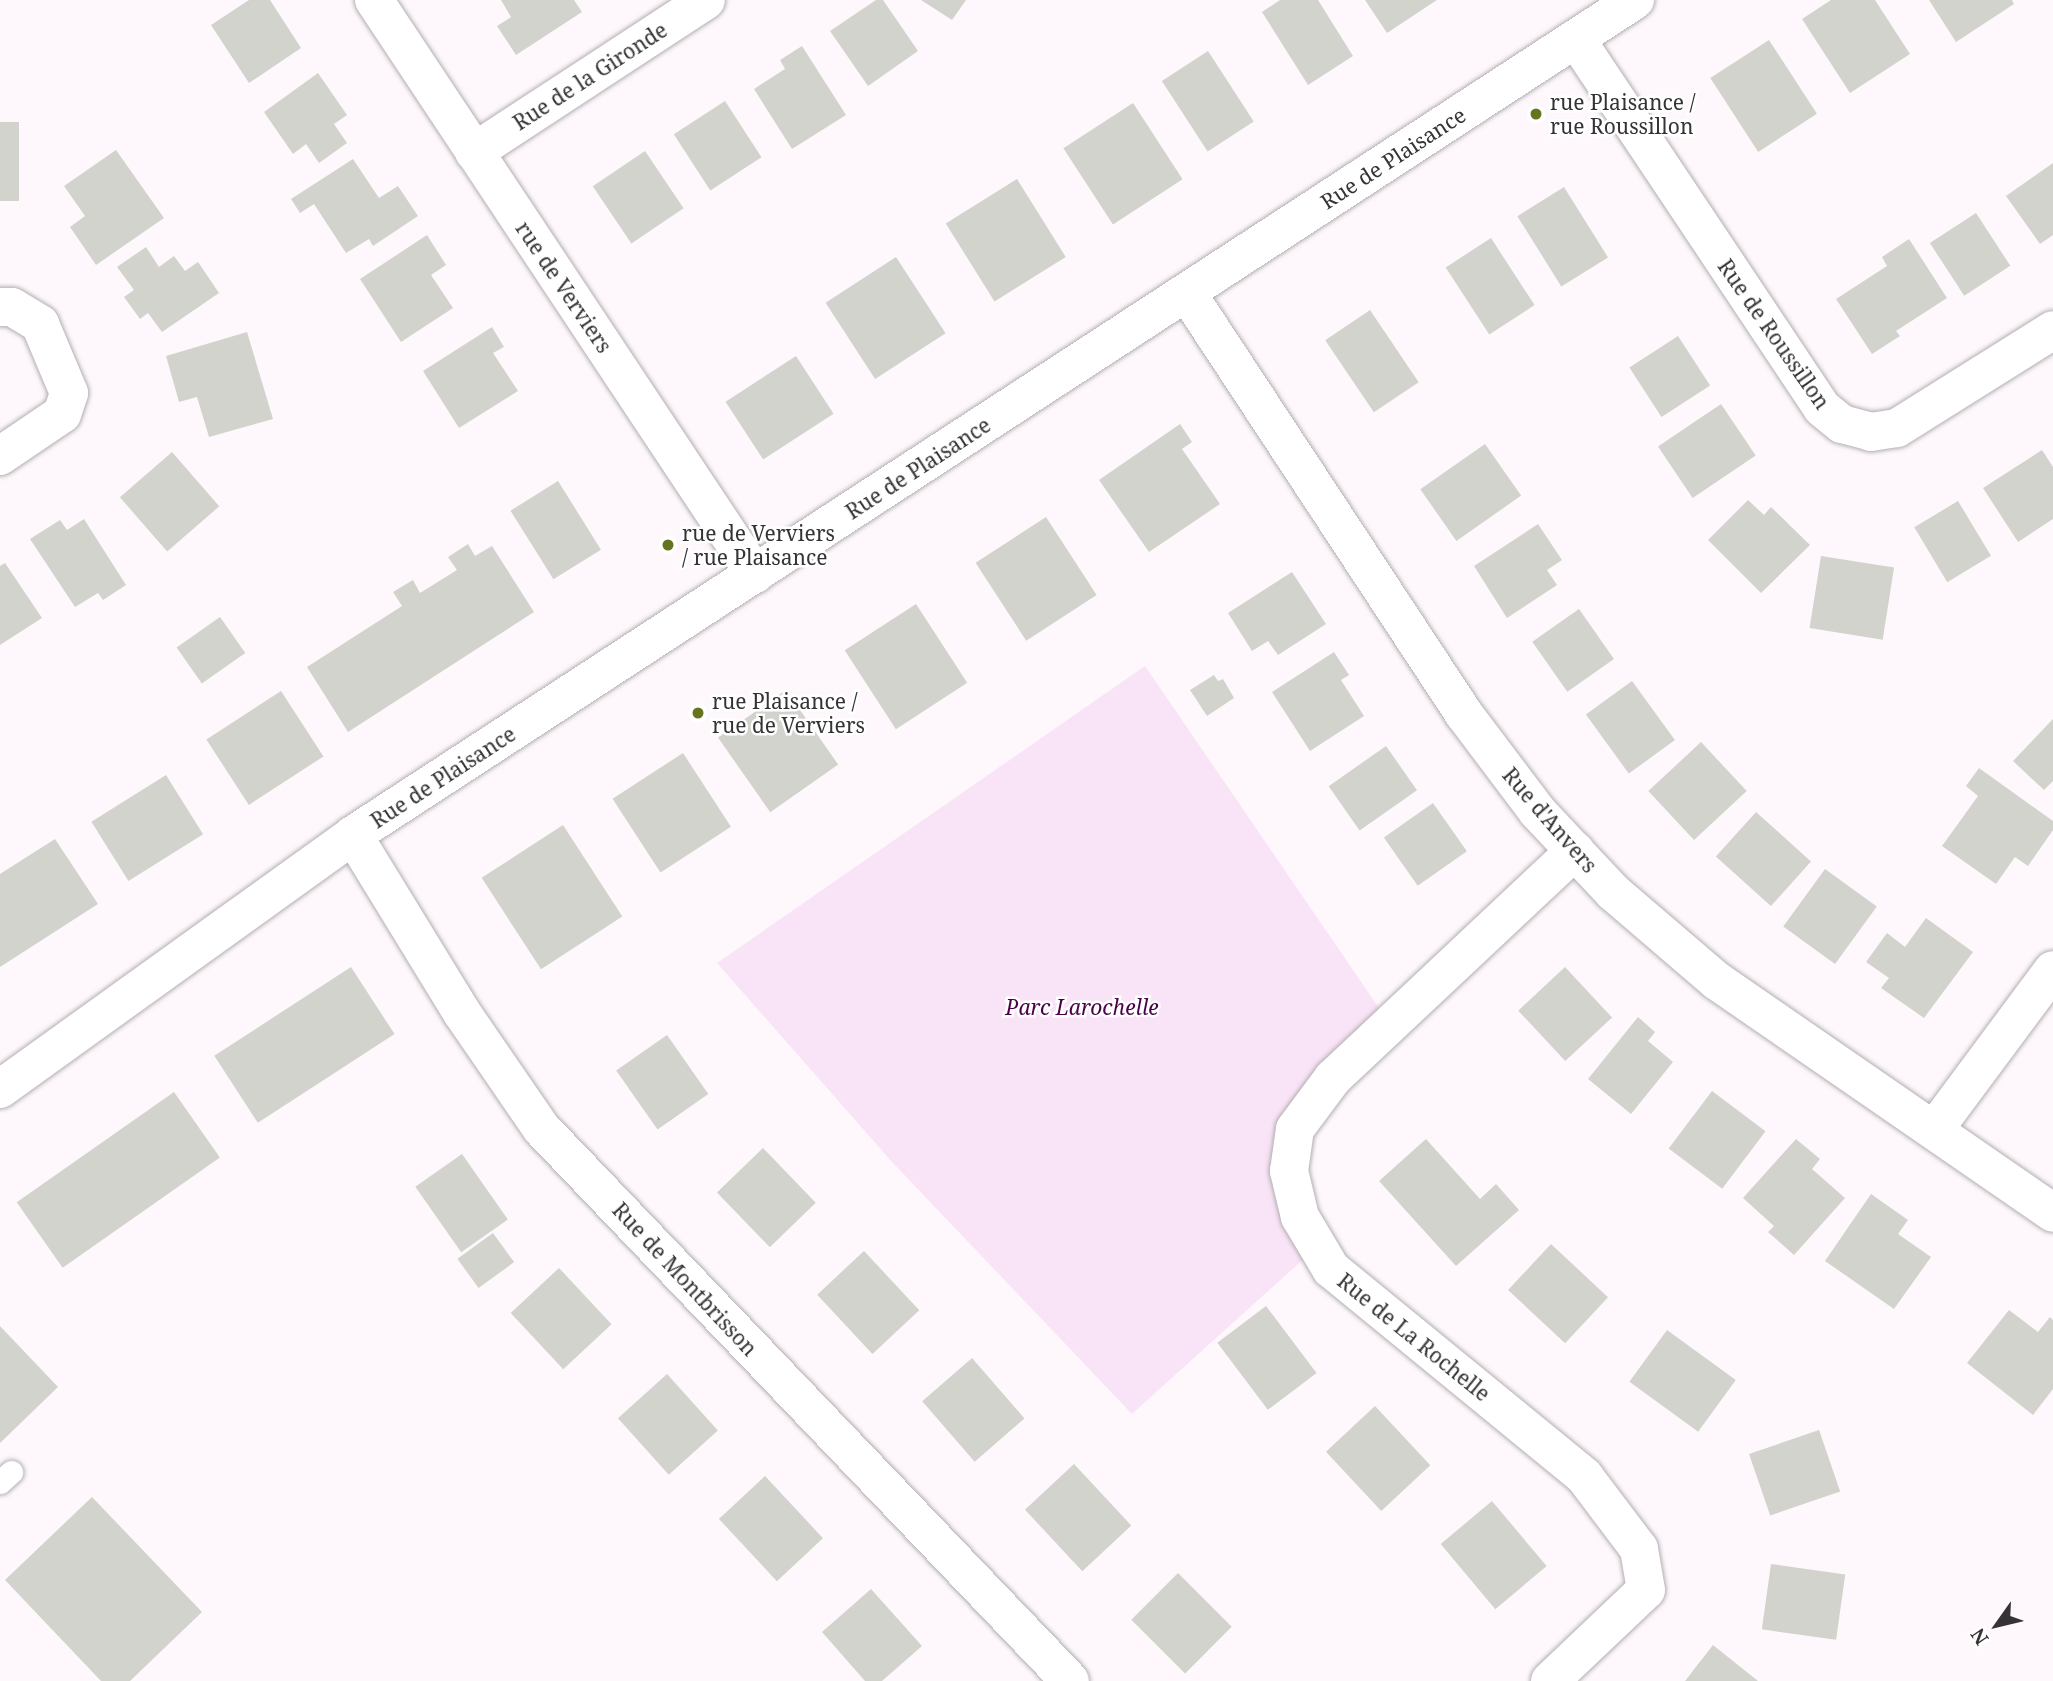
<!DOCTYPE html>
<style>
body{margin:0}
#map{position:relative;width:2053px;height:1681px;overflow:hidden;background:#fef8fd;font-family:"Noto Serif",serif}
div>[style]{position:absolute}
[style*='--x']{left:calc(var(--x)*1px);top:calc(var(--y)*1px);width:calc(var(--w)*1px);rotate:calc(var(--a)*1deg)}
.green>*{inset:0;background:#f9e4f7}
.building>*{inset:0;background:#d1d3cc;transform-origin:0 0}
.roads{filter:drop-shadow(0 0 2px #b3aeb2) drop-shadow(0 0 2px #b3aeb2)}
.service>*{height:23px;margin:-11.5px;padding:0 11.5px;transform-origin:11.5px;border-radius:11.5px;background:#fff}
.minor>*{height:38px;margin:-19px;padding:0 19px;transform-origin:19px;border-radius:19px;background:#fff}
.tertiary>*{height:38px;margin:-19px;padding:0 19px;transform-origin:19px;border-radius:19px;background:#fff}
.dots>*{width:19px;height:19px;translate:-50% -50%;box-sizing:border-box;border:4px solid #fff;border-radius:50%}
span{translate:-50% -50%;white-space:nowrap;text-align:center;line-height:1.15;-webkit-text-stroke:5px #fff;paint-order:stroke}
.street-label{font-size:21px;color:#353335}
.poi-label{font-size:21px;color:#353335}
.left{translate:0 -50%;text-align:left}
.park-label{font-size:21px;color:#4b004a;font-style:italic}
.north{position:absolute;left:1962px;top:1590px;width:70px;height:70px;-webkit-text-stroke:5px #fff;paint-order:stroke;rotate:236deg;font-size:19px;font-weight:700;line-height:28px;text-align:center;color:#353335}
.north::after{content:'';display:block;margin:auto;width:24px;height:32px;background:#353335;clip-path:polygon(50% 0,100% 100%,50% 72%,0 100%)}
</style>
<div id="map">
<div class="green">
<i style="clip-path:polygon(1145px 666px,1390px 1024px,1295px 1129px,1317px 1247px,1132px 1414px,892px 1162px,717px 963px)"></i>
</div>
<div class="building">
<i style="clip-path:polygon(249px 0,270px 0,301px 48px,249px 83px,211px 25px)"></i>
<i style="clip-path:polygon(501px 0,574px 0,582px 12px,516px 55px,497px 26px,511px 17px)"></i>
<i style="clip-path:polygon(876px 0,883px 0,918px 51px,868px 86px,830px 31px)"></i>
<i style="clip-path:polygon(921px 0,966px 0,952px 20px)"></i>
<i style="clip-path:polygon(1280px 0,1318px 0,1353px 56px,1308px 85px,1262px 12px)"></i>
<i style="clip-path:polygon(1365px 0,1437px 0,1387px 33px)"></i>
<i style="clip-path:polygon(1831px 0,1875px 0,1910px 54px,1850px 93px,1802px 19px)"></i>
<i style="clip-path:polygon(1929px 0,2012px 0,2014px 4px,1956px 42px)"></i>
<i style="left:1769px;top:40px;width:88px;height:70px;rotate:57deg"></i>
<i style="clip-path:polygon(802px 46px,846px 115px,792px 149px,754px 89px,785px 69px,780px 60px)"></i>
<i style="left:1208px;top:51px;width:84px;height:55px;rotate:57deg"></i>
<i style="clip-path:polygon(318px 73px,347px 115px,334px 124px,347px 143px,319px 163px,306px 144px,293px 154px,264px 112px)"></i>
<i style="left:725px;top:101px;width:67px;height:61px;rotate:57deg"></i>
<i style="left:1133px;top:103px;width:91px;height:83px;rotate:57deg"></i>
<i style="left:0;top:122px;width:19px;height:79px"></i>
<i style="clip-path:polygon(116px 150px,164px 218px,96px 265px,70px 227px,85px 216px,64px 186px)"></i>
<i style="left:645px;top:151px;width:69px;height:63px;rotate:56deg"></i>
<i style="clip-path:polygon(353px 159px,379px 198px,398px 186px,418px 216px,373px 246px,369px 239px,346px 253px,314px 204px,300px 213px,291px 199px)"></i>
<i style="clip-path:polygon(2053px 163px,2053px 235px,2040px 244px,2006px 196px)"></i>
<i style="left:1017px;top:179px;width:92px;height:84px;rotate:58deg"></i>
<i style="left:1564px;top:187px;width:83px;height:55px;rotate:58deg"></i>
<i style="left:1976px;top:213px;width:63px;height:55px;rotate:57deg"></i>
<i style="clip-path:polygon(427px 235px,446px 265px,431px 275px,453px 308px,401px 342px,360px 279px)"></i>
<i style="left:1491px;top:238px;width:80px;height:54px;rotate:57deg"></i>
<i style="clip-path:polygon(1909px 239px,1947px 298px,1896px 331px,1900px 336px,1872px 354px,1836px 299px,1887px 266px,1882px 257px)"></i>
<i style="clip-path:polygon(146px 247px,159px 267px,174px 256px,185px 271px,198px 262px,219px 293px,162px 332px,148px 313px,140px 319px,124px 297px,134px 290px,117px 267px)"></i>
<i style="left:896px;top:257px;width:91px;height:84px;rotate:57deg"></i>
<i style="left:1370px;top:310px;width:87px;height:54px;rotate:56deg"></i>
<i style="clip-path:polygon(492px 327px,504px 347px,493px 353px,518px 391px,459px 428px,423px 371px)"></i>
<i style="clip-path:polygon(247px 332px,273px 419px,209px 437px,197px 397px,179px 402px,166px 356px)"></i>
<i style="left:1678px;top:336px;width:59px;height:58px;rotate:57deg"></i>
<i style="left:796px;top:356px;width:69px;height:84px;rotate:57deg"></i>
<i style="left:1721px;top:404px;width:62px;height:76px;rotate:56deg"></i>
<i style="clip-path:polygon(1180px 424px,1192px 442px,1182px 449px,1220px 504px,1149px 552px,1099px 480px)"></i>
<i style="left:1485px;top:444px;width:63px;height:79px;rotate:55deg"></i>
<i style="clip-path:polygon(2042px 450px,2053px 467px,2053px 519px,2018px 542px,1983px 488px)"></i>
<i style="left:172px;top:452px;width:72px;height:69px;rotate:49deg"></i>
<i style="left:558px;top:481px;width:81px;height:56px;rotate:58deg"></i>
<i style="clip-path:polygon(1748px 500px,1764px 515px,1771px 507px,1810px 545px,1761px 593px,1708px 540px)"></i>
<i style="left:1958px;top:501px;width:64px;height:51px;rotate:59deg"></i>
<i style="left:1046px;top:517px;width:93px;height:84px;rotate:57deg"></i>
<i style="clip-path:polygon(84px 519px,126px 585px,103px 600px,98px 593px,75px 607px,30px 539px,60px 520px,67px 530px)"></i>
<i style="clip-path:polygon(1538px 524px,1562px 560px,1547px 570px,1557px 585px,1507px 618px,1474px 566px)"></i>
<i style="clip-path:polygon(468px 544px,475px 556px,492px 546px,534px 612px,348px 732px,307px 667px,402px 606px,393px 592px,413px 580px,420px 593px,457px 570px,448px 557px)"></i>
<i style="left:1821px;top:556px;width:74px;height:73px;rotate:9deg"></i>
<i style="clip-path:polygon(5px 563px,42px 618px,0 645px,0 566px)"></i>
<i style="clip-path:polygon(1292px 572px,1326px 624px,1278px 655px,1268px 641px,1252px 651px,1228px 613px)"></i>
<i style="left:916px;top:604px;width:94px;height:85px;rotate:57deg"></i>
<i style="left:1579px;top:609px;width:61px;height:57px;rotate:55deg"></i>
<i style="left:220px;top:617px;width:44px;height:53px;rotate:55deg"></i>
<i style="clip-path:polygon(1334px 652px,1349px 675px,1341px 680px,1364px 716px,1310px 751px,1272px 692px)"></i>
<i style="clip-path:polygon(1214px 675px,1218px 681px,1223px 679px,1234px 698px,1207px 716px,1190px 690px)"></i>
<i style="left:1632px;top:681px;width:73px;height:57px;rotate:54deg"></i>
<i style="left:786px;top:690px;width:91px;height:83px;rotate:55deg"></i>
<i style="left:281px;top:691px;width:78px;height:89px;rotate:57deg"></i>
<i style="clip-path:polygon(2053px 719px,2053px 781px,2044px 790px,2013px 761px)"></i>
<i style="left:1701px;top:742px;width:67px;height:72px;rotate:47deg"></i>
<i style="left:1386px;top:746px;width:54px;height:70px;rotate:55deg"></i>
<i style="left:683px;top:753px;width:88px;height:84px;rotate:57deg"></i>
<i style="clip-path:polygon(1979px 768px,2053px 821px,2053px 830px,2028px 866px,2015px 857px,1996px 884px,1942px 846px,1978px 796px,1966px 786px)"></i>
<i style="left:166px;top:775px;width:70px;height:88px;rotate:58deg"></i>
<i style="left:1433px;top:803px;width:59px;height:60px;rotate:55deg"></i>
<i style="left:1756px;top:812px;width:74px;height:60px;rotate:42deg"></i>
<i style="left:563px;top:825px;width:109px;height:97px;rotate:57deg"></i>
<i style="clip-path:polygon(55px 839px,98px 904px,0 967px,0 874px)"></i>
<i style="left:1825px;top:869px;width:64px;height:71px;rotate:36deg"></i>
<i style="clip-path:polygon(1926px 918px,1973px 952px,1924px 1018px,1881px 988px,1889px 978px,1866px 962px,1887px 933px,1905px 947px)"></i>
<i style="left:351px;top:967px;width:80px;height:163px;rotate:57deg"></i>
<i style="left:1565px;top:967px;width:69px;height:64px;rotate:47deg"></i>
<i style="clip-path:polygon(1638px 1017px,1655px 1032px,1648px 1041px,1673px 1062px,1631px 1114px,1588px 1079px)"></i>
<i style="left:667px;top:1035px;width:72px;height:62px;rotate:55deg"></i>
<i style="left:1712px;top:1091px;width:67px;height:72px;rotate:37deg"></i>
<i style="left:174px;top:1092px;width:80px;height:192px;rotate:55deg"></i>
<i style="clip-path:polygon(1426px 1139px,1480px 1199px,1496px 1184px,1519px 1210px,1456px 1266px,1379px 1181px)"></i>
<i style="clip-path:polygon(1796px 1139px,1820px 1159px,1812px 1169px,1845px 1198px,1794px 1255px,1768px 1232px,1774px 1226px,1743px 1198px)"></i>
<i style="left:763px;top:1148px;width:76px;height:64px;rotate:46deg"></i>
<i style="left:462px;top:1154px;width:80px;height:57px;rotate:55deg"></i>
<i style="clip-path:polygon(1871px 1194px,1908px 1220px,1898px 1234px,1931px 1257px,1894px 1309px,1825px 1261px)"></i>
<i style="left:493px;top:1233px;width:36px;height:44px;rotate:54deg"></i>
<i style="left:1551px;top:1244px;width:78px;height:63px;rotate:43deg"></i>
<i style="left:864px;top:1251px;width:81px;height:64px;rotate:47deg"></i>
<i style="left:559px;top:1268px;width:77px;height:66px;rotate:47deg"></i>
<i style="left:1266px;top:1306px;width:84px;height:61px;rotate:53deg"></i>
<i style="clip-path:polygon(2009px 1310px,2038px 1332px,2050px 1317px,2053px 1320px,2053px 1389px,2033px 1415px,1967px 1363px)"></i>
<i style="clip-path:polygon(0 1326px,58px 1387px,0 1443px)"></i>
<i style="left:1667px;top:1330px;width:85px;height:64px;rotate:36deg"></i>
<i style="left:972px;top:1358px;width:80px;height:66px;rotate:49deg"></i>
<i style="left:667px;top:1374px;width:76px;height:66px;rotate:48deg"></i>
<i style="left:1375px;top:1406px;width:81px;height:67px;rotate:47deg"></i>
<i style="left:1819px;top:1430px;width:65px;height:74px;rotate:71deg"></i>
<i style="left:1074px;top:1464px;width:84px;height:67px;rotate:47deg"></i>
<i style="left:765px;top:1476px;width:85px;height:63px;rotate:47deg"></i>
<i style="clip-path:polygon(92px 1497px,202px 1612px,130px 1681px,101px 1681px,5px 1580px)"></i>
<i style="left:1492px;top:1501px;width:85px;height:67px;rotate:50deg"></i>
<i style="left:1771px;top:1564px;width:75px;height:66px;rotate:8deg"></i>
<i style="left:1178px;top:1573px;width:76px;height:66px;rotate:45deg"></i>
<i style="clip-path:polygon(871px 1589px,922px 1646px,882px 1681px,865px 1681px,822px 1632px)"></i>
<i style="clip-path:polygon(1713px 1645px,1758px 1681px,1685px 1681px)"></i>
</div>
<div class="roads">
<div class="service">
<i style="--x:0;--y:1482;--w:15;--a:-42"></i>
</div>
<div class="minor">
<i style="--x:374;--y:0;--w:689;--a:56.43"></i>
<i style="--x:1576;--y:39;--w:443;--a:56.3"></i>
<i style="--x:1822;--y:408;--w:26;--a:39"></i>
<i style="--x:1842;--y:424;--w:30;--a:15"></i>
<i style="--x:1871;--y:432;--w:26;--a:-9"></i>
<i style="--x:1897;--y:428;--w:184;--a:-32.1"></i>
<i style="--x:474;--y:152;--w:277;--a:-33.2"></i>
<i style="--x:1187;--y:293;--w:504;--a:56.66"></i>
<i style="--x:1464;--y:714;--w:121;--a:53"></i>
<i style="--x:1537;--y:811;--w:111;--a:46.8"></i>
<i style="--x:1613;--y:892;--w:137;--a:40.6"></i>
<i style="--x:1717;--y:981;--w:408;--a:34.6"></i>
<i style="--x:0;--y:307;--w:12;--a:0"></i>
<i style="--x:12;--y:307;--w:33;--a:31"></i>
<i style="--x:40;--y:324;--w:75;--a:67.2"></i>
<i style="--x:69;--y:393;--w:22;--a:108"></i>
<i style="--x:62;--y:414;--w:75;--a:145.9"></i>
<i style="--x:353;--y:835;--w:209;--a:58.5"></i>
<i style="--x:462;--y:1013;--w:140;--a:55.5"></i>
<i style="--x:541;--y:1128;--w:765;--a:46.27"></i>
<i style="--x:1934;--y:1130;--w:199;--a:-53.4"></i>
<i style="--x:1550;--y:1681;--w:132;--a:-43.5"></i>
<i style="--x:1646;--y:1590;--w:42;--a:-99.7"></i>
<i style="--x:1639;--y:1549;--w:91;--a:-127"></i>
<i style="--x:1584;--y:1476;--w:327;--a:-140.7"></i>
<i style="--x:1331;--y:1269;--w:61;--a:-120.8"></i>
<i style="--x:1300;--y:1217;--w:47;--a:-103.4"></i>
<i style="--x:1289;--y:1171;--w:42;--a:-81.9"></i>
<i style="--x:1295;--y:1129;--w:64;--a:-53.3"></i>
<i style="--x:1333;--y:1078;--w:332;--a:-43.2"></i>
</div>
<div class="tertiary">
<i style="--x:0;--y:1089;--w:435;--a:-35.7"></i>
<i style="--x:353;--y:835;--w:1530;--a:-33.08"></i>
</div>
</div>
<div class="dots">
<i style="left:1536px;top:114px;background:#67741f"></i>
<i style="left:668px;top:545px;background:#67741f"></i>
<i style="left:698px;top:713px;background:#67741f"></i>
</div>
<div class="street-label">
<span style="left:590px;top:76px;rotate:-33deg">Rue de la Gironde</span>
<span style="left:1393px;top:158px;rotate:-33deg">Rue de Plaisance</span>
<span style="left:564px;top:287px;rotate:56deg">rue de Verviers</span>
<span style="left:1774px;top:334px;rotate:55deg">Rue de Roussillon</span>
<span style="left:918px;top:468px;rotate:-33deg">Rue de Plaisance</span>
<span style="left:443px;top:777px;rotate:-33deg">Rue de Plaisance</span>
<span style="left:1550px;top:820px;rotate:49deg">Rue d'Anvers</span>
<span style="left:685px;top:1279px;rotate:47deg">Rue de Montbrisson</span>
<span style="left:1414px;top:1337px;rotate:39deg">Rue de La Rochelle</span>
</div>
<div class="poi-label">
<span class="left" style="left:1550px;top:114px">rue Plaisance /<br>rue Roussillon</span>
<span class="left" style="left:682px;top:545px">rue de Verviers<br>/ rue Plaisance</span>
<span class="left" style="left:712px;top:713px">rue Plaisance /<br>rue de Verviers</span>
</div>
<div class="park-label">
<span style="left:1082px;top:1007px">Parc Larochelle</span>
</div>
<div class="north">N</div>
</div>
